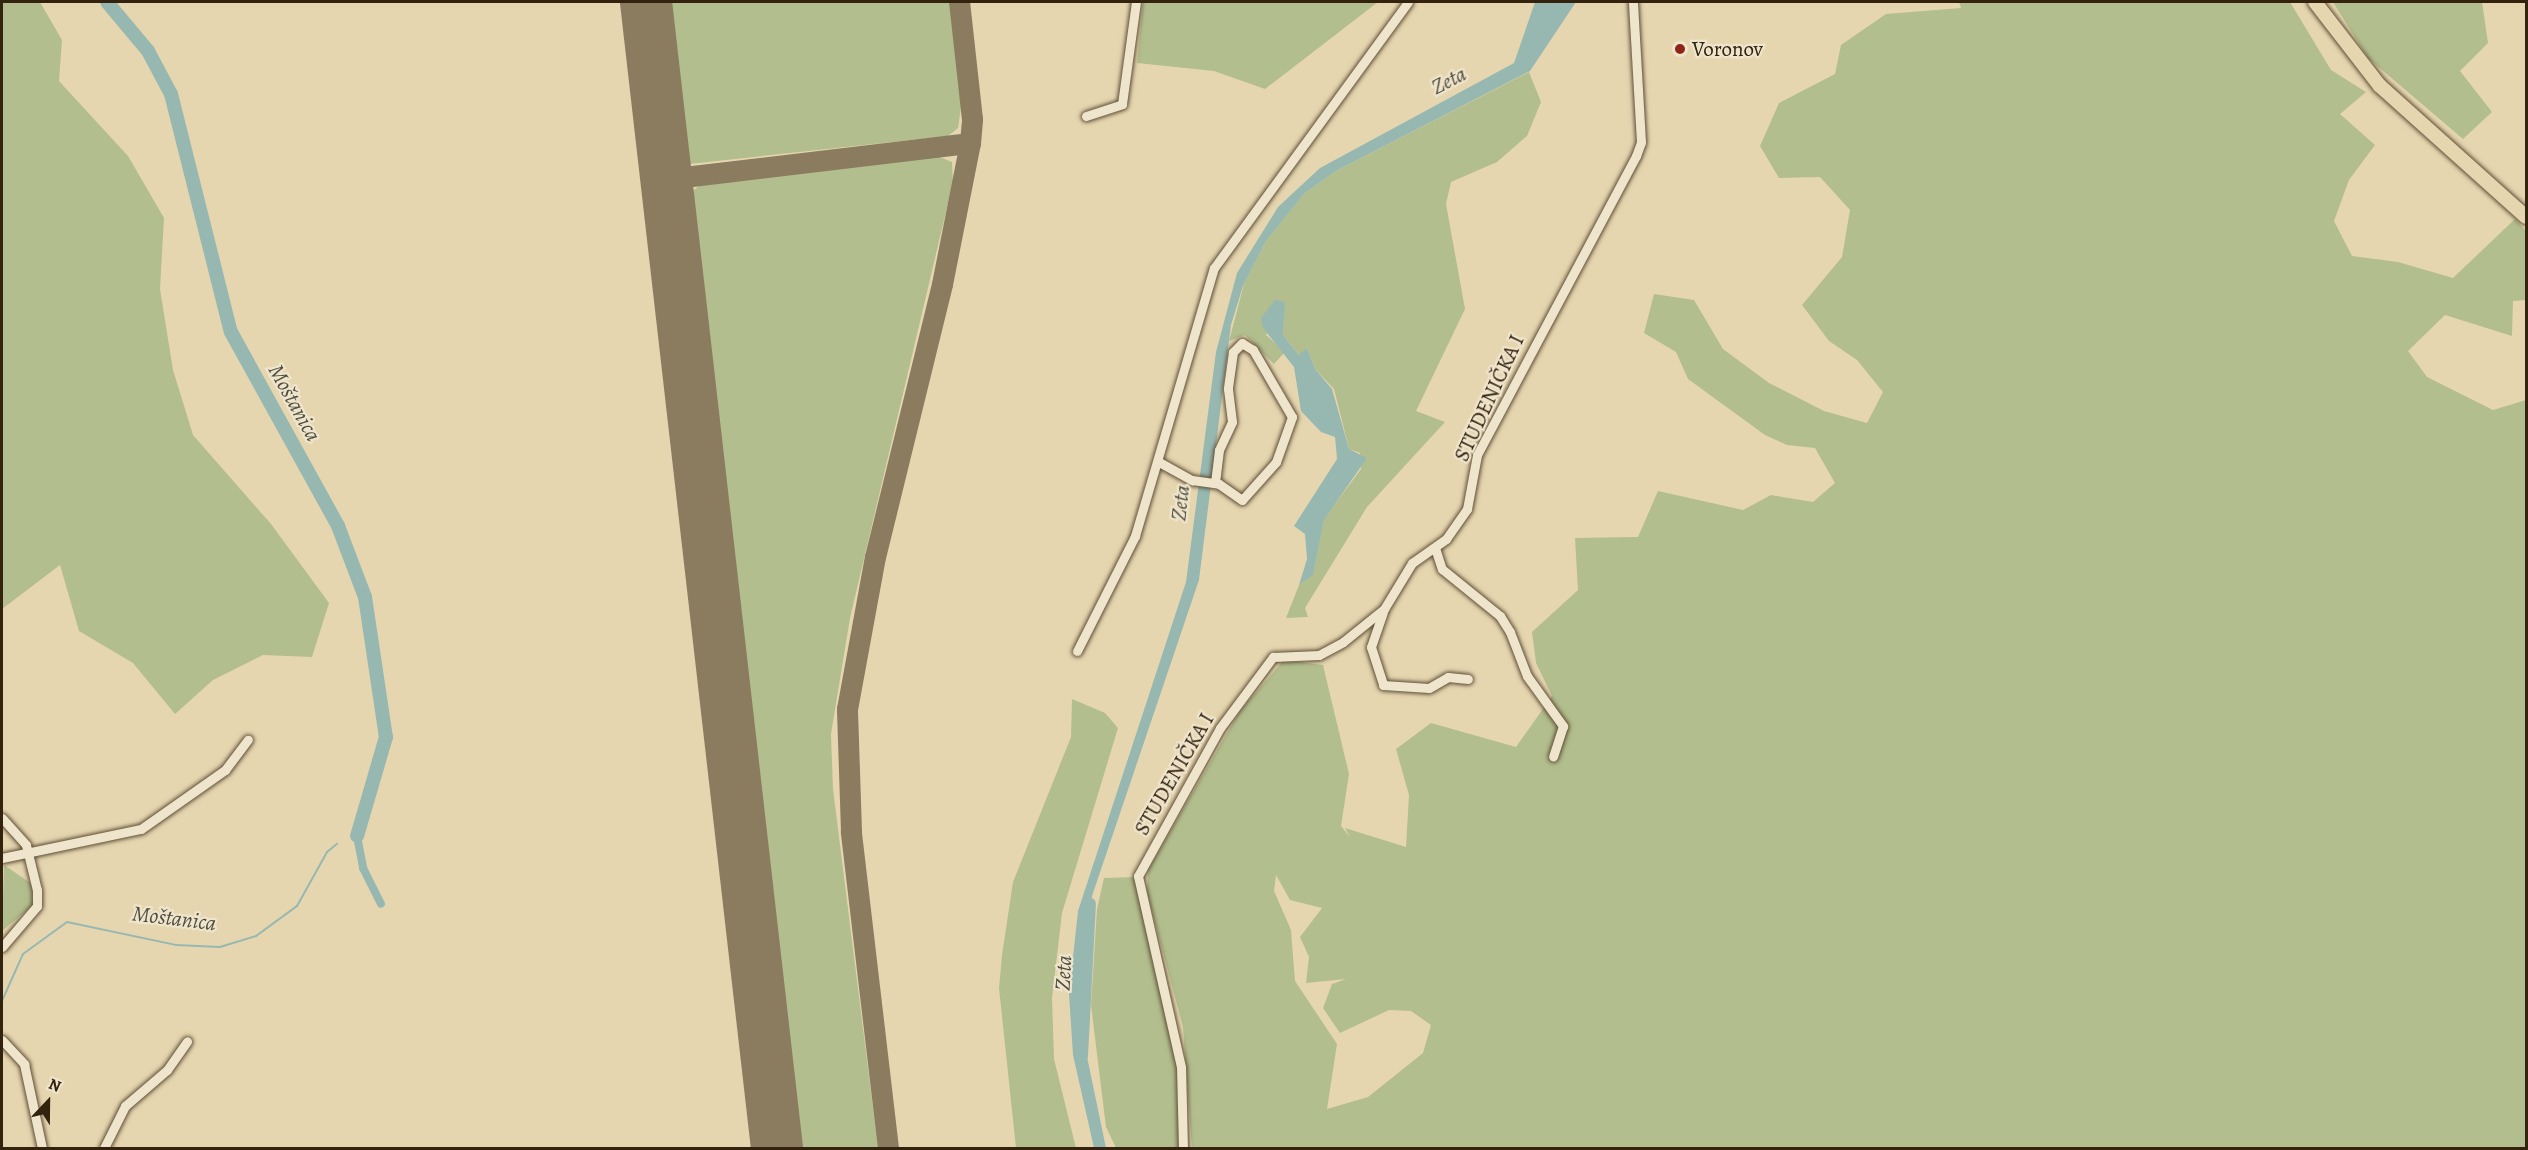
<!DOCTYPE html>
<meta charset="utf-8">
<style>
body{margin:0}
#map{position:relative;width:2528px;height:1150px;overflow:hidden;background:#e6d6b0;font-family:Alegreya,serif}
div>[style]{position:absolute}
[style*='--x']{left:calc(var(--x)*1px);top:calc(var(--y)*1px);width:calc(var(--w)*1px);rotate:calc(var(--a)*1deg)}
.green>*{inset:0;background:#b2be8d}
.water>*{inset:0;background:#97b8b1}
.stream>*{height:2px;margin:-1px;padding:0 1px;transform-origin:1px;border-radius:1px;background:#97b8b1}
.canal>*{height:8px;margin:-4px;padding:0 4px;transform-origin:4px;border-radius:4px;background:#97b8b1}
.river>*{height:14px;margin:-7px;padding:0 7px;transform-origin:7px;border-radius:7px;background:#97b8b1}
.taxiway>*{height:21px;margin:-10.5px;padding:0 10.5px;transform-origin:10.5px;border-radius:10.5px;background:#8c7c5f}
.runway>*{height:52px;margin:-26px;padding:0 26px;transform-origin:26px;border-radius:26px;background:#8c7c5f}
.roads{filter:drop-shadow(0 0 2px #5f4f36) drop-shadow(0 0 2px #5f4f36)}
.minor>*{height:9px;margin:-4.5px;padding:0 4.5px;transform-origin:4.5px;border-radius:4.5px;background:#efe4cc}
.primary>*{height:14px;margin:-7px;padding:0 7px;transform-origin:7px;border-radius:7px;background:#e6d6b0}
.dots>*{width:16px;height:16px;translate:-50% -50%;box-sizing:border-box;border:3px solid #efe4cc;border-radius:50%}
span{translate:-50% -50%;white-space:nowrap;text-align:center;line-height:1.15;-webkit-text-stroke:4.5px #efe4cc;paint-order:stroke}
.poi-label{font-size:21px;color:#32220e}
.left{translate:0 -50%;text-align:left}
.street-label{font-size:21px;color:#32220e}
.water-label{font-size:22px;color:#504f3f;font-style:italic}
.frame{position:absolute;inset:0;border:3px solid #32220e;pointer-events:none}
.north{position:absolute;left:18px;top:1072px;width:60px;height:60px;-webkit-text-stroke:4px #efe4cc;paint-order:stroke;rotate:22deg;font-size:16px;font-weight:700;line-height:24px;text-align:center;color:#32220e}
.north::after{content:'';display:block;margin:auto;width:21px;height:27px;background:#32220e;clip-path:polygon(50% 0,100% 100%,50% 72%,0 100%)}
</style>
<div id="map">
<div class="green">
<i style="clip-path:polygon(2px 2px,40px 2px,62px 40px,59px 81px,128px 156px,164px 218px,160px 289px,173px 370px,193px 435px,271px 524px,329px 603px,312px 657px,263px 655px,213px 680px,175px 714px,133px 663px,79px 631px,60px 565px,2px 609px)"></i>
<i style="clip-path:polygon(664px 2px,952px 2px,962px 101px,958px 128px,948px 136px,689px 164px,681px 153px)"></i>
<i style="clip-path:polygon(1143px 2px,1378px 2px,1265px 89px,1214px 71px,1137px 63px)"></i>
<i style="clip-path:polygon(evenodd,1959px 2px,2290px 2px,2331px 70px,2366px 92px,2340px 114px,2375px 145px,2349px 180px,2334px 221px,2352px 256px,2398px 262px,2453px 278px,2515px 219px,2526px 231px,2526px 300px,2513px 301px,2512px 336px,2445px 315px,2408px 351px,2427px 377px,2493px 410px,2526px 400px,2526px 1148px,1192px 1148px,1183px 1027px,1147px 892px,1148px 870px,1240px 711px,1284px 660px,1323px 665px,1349px 774px,1341px 826px,1350px 837px,1345px 828px,1406px 847px,1409px 795px,1396px 749px,1431px 723px,1516px 747px,1552px 696px,1536px 663px,1532px 632px,1578px 590px,1575px 538px,1638px 537px,1658px 491px,1743px 510px,1771px 495px,1813px 502px,1835px 483px,1815px 448px,1787px 445px,1765px 435px,1688px 379px,1676px 352px,1644px 333px,1654px 294px,1694px 300px,1723px 349px,1769px 383px,1824px 411px,1867px 423px,1883px 392px,1857px 360px,1829px 341px,1802px 305px,1842px 257px,1850px 210px,1820px 177px,1779px 178px,1760px 146px,1779px 103px,1835px 74px,1841px 45px,1886px 14px,1961px 8px,1959px 2px,1276px 875px,1290px 900px,1322px 908px,1300px 937px,1309px 957px,1306px 983px,1346px 979px,1332px 984px,1323px 1008px,1340px 1033px,1389px 1010px,1411px 1011px,1431px 1025px,1423px 1053px,1368px 1097px,1327px 1109px,1337px 1044px,1295px 981px,1291px 930px,1274px 891px,1276px 875px)"></i>
<i style="clip-path:polygon(2333px 2px,2482px 2px,2488px 43px,2460px 71px,2492px 112px,2463px 139px,2368px 58px)"></i>
<i style="clip-path:polygon(1529px 72px,1541px 102px,1527px 136px,1497px 162px,1451px 182px,1446px 204px,1465px 309px,1416px 411px,1445px 422px,1367px 507px,1305px 608px,1308px 617px,1286px 618px,1299px 585px,1313px 574px,1324px 519px,1361px 469px,1360px 453px,1349px 449px,1334px 389px,1315px 369px,1307px 348px,1300px 356px,1283px 335px,1284px 302px,1266px 335px,1285px 352px,1274px 364px,1245px 335px,1229px 341px,1244px 284px,1266px 241px,1305px 193px,1336px 171px)"></i>
<i style="clip-path:polygon(937px 156px,952px 162px,953px 182px,850px 618px,831px 734px,833px 789px,878px 1148px,793px 1148px,687px 196px,701px 184px)"></i>
<i style="clip-path:polygon(1072px 699px,1105px 713px,1118px 728px,1062px 913px,1052px 998px,1054px 1059px,1076px 1148px,1016px 1148px,999px 988px,1002px 955px,1013px 882px,1071px 737px)"></i>
<i style="clip-path:polygon(4px 865px,32px 884px,33px 905px,2px 931px)"></i>
<i style="clip-path:polygon(1138px 877px,1181px 1068px,1184px 1148px,1116px 1148px,1106px 1127px,1091px 1005px,1097px 909px,1104px 878px)"></i>
</div>
<div class="water">
<i style="clip-path:polygon(1535px 2px,1576px 2px,1530px 71px,1336px 171px,1305px 193px,1266px 241px,1243px 286px,1231px 325px,1199px 580px,1092px 896px,1080px 1023px,1106px 1148px,1094px 1148px,1073px 1055px,1069px 994px,1078px 911px,1186px 582px,1216px 352px,1237px 273px,1278px 207px,1320px 168px,1514px 63px)"></i>
<i style="clip-path:polygon(1275px 300px,1285px 302px,1283px 335px,1299px 355px,1307px 348px,1315px 369px,1332px 389px,1349px 449px,1367px 458px,1324px 520px,1313px 575px,1299px 585px,1307px 559px,1305px 534px,1294px 526px,1337px 459px,1335px 437px,1321px 432px,1301px 411px,1294px 367px,1263px 328px,1261px 318px)"></i>
</div>
<div class="stream">
<i style="--x:2;--y:1001;--w:51;--a:-65.9"></i>
<i style="--x:23;--y:954;--w:54;--a:-36"></i>
<i style="--x:67;--y:922;--w:111;--a:11.9"></i>
<i style="--x:176;--y:945;--w:44;--a:2.6"></i>
<i style="--x:220;--y:947;--w:38;--a:-17"></i>
<i style="--x:256;--y:936;--w:51;--a:-36.2"></i>
<i style="--x:297;--y:906;--w:62;--a:-60.9"></i>
<i style="--x:327;--y:852;--w:13;--a:-39"></i>
</div>
<div class="canal">
<i style="--x:357;--y:836;--w:33;--a:79"></i>
<i style="--x:363;--y:868;--w:40;--a:63.4"></i>
</div>
<div class="river">
<i style="--x:107;--y:2;--w:64;--a:50.1"></i>
<i style="--x:148;--y:51;--w:49;--a:61.9"></i>
<i style="--x:171;--y:94;--w:245;--a:75.9"></i>
<i style="--x:231;--y:332;--w:222;--a:61.1"></i>
<i style="--x:338;--y:526;--w:76;--a:69.2"></i>
<i style="--x:365;--y:597;--w:142;--a:81.5"></i>
<i style="--x:386;--y:737;--w:103;--a:106.3"></i>
<i style="--x:1081;--y:1056;--w:152;--a:-87"></i>
</div>
<div class="taxiway">
<i style="--x:667;--y:179;--w:305;--a:-6.8"></i>
<i style="--x:888;--y:1148;--w:319;--a:-96.7"></i>
<i style="--x:851;--y:831;--w:122;--a:-91.9"></i>
<i style="--x:847;--y:709;--w:155;--a:-79.6"></i>
<i style="--x:875;--y:557;--w:281;--a:-76.2"></i>
<i style="--x:942;--y:284;--w:144;--a:-78.8"></i>
<i style="--x:970;--y:143;--w:24;--a:-85"></i>
<i style="--x:972;--y:119;--w:118;--a:-96.3"></i>
</div>
<div class="runway">
<i style="--x:646;--y:2;--w:1153;--a:83.48"></i>
</div>
<div class="roads">
<div class="minor">
<i style="--x:1086;--y:116;--w:38;--a:-18"></i>
<i style="--x:1122;--y:104;--w:103;--a:-82.2"></i>
<i style="--x:1159;--y:462;--w:38;--a:29"></i>
<i style="--x:1192;--y:480;--w:27;--a:8"></i>
<i style="--x:1219;--y:484;--w:28;--a:35"></i>
<i style="--x:1242;--y:500;--w:51;--a:-48.2"></i>
<i style="--x:1276;--y:462;--w:48;--a:-70.4"></i>
<i style="--x:1292;--y:417;--w:78;--a:-120.2"></i>
<i style="--x:1253;--y:350;--w:13;--a:-148"></i>
<i style="--x:1242;--y:343;--w:13;--a:135"></i>
<i style="--x:1233;--y:352;--w:37;--a:98"></i>
<i style="--x:1228;--y:389;--w:33;--a:83"></i>
<i style="--x:1232;--y:422;--w:31;--a:115"></i>
<i style="--x:1219;--y:450;--w:33;--a:97"></i>
<i style="--x:1435;--y:548;--w:22;--a:72"></i>
<i style="--x:1442;--y:569;--w:75;--a:39"></i>
<i style="--x:1500;--y:616;--w:19;--a:58"></i>
<i style="--x:1510;--y:632;--w:47;--a:68.9"></i>
<i style="--x:1527;--y:676;--w:62;--a:54.2"></i>
<i style="--x:1563;--y:726;--w:32;--a:108"></i>
<i style="--x:1383;--y:612;--w:37;--a:109"></i>
<i style="--x:1371;--y:647;--w:40;--a:72"></i>
<i style="--x:1383;--y:685;--w:46;--a:3.7"></i>
<i style="--x:1429;--y:688;--w:22;--a:-30"></i>
<i style="--x:1448;--y:677;--w:20;--a:6"></i>
<i style="--x:1077;--y:651;--w:129;--a:-63.2"></i>
<i style="--x:1135;--y:536;--w:279;--a:-73.6"></i>
<i style="--x:1214;--y:268;--w:329;--a:-53.9"></i>
<i style="--x:2;--y:818;--w:36;--a:48"></i>
<i style="--x:26;--y:845;--w:46;--a:76.3"></i>
<i style="--x:37;--y:890;--w:16;--a:90"></i>
<i style="--x:37;--y:906;--w:54;--a:130.5"></i>
<i style="--x:2;--y:858;--w:142;--a:-11.8"></i>
<i style="--x:141;--y:829;--w:103;--a:-35.1"></i>
<i style="--x:225;--y:770;--w:38;--a:-53"></i>
<i style="--x:2;--y:1040;--w:33;--a:47"></i>
<i style="--x:24;--y:1064;--w:86;--a:77.9"></i>
<i style="--x:104;--y:1148;--w:47;--a:-63.4"></i>
<i style="--x:125;--y:1106;--w:55;--a:-40.6"></i>
<i style="--x:167;--y:1070;--w:35;--a:-55"></i>
<i style="--x:1183;--y:1148;--w:81;--a:-91.4"></i>
<i style="--x:1181;--y:1067;--w:196;--a:-102.7"></i>
<i style="--x:1138;--y:876;--w:169;--a:-61"></i>
<i style="--x:1220;--y:728;--w:89;--a:-53.3"></i>
<i style="--x:1273;--y:657;--w:46;--a:-2.5"></i>
<i style="--x:1319;--y:655;--w:27;--a:-28"></i>
<i style="--x:1343;--y:642;--w:53;--a:-38.8"></i>
<i style="--x:1384;--y:609;--w:54;--a:-58.7"></i>
<i style="--x:1412;--y:563;--w:42;--a:-35.2"></i>
<i style="--x:1446;--y:539;--w:37;--a:-55"></i>
<i style="--x:1467;--y:509;--w:55;--a:-79.5"></i>
<i style="--x:1477;--y:455;--w:339;--a:-62"></i>
<i style="--x:1636;--y:156;--w:15;--a:-70"></i>
<i style="--x:1641;--y:142;--w:140;--a:-93.3"></i>
</div>
<div class="primary">
<i style="--x:2315;--y:2;--w:106;--a:52.3"></i>
<i style="--x:2380;--y:86;--w:196;--a:41.9"></i>
</div>
</div>
<div class="dots">
<i style="left:1680px;top:49px;background:#8f2418"></i>
</div>
<div class="poi-label">
<span class="left" style="left:1692px;top:49px">Voronov</span>
</div>
<div class="street-label">
<span style="left:1489px;top:398px;rotate:-65deg">STUDENIČKA I</span>
<span style="left:1174px;top:774px;rotate:-60deg">STUDENIČKA I</span>
</div>
<div class="water-label">
<span style="left:1449px;top:81px;rotate:-27deg">Zeta</span>
<span style="left:294px;top:403px;rotate:61deg">Moštanica</span>
<span style="left:1181px;top:503px;rotate:-83deg">Zeta</span>
<span style="left:174px;top:919px;rotate:7deg">Moštanica</span>
<span style="left:1064px;top:973px;rotate:-87deg">Zeta</span>
</div>
<div class="frame"></div>
<div class="north">N</div>
</div>
